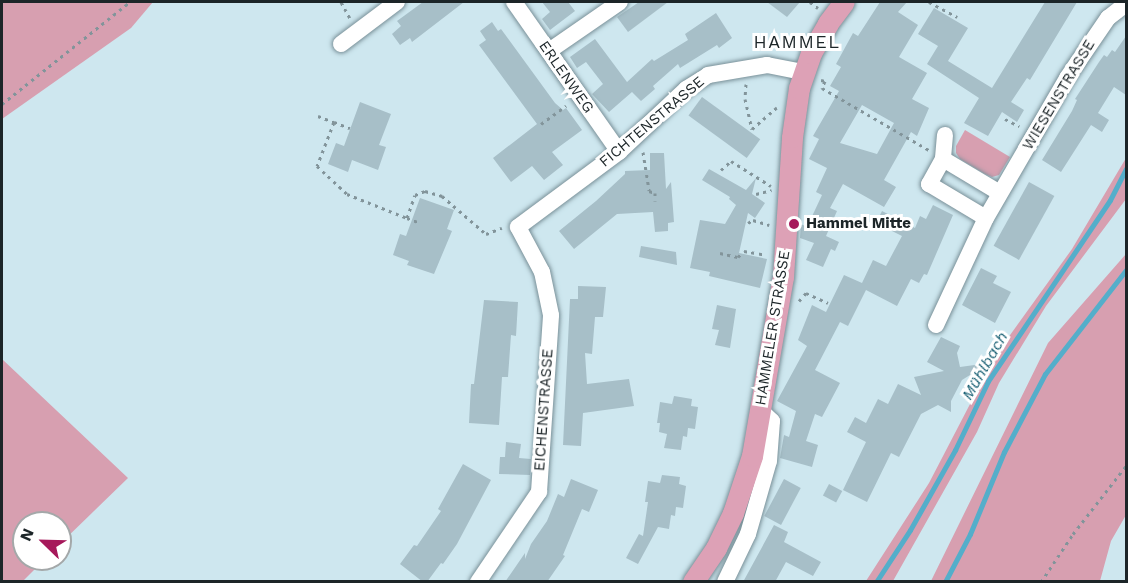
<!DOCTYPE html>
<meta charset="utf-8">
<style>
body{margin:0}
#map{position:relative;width:1128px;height:583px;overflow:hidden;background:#cee7ef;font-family:"Work Sans",sans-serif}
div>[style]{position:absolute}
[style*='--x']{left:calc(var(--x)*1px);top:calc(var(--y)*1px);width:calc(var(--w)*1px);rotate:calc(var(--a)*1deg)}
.green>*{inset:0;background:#d79fb0}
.stream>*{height:5px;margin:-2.5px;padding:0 2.5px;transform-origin:2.5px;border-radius:2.5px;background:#54aeca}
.building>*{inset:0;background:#a7bfc8;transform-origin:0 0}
.path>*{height:3px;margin-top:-1.5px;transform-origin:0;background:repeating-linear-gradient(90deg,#82949a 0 3px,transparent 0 7.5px)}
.roads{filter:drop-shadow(0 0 2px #799098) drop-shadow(0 0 2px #799098)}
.minor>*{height:16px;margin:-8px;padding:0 8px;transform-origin:8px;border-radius:8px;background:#fff}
.major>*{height:21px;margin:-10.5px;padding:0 10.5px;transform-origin:10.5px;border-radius:10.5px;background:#dda1b6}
.dots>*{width:16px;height:16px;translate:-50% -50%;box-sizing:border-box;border:3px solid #fff;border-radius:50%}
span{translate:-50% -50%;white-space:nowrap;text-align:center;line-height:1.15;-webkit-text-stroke:6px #fff;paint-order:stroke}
.street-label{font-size:15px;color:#1c2528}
.poi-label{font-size:15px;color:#1c2528;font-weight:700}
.left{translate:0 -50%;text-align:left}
.water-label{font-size:16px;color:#135c70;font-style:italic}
.quarter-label{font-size:18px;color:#1c2528;letter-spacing:1.5px}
.frame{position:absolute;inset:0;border:3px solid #1c2528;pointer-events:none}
.north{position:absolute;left:12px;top:511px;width:60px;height:60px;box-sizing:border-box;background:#fff;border:2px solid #a4a8a9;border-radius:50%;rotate:293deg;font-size:16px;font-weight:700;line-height:24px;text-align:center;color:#1c2528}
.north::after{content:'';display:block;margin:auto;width:21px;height:27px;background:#a6195b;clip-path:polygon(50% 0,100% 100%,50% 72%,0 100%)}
</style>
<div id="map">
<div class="green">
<i style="clip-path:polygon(2px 2px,153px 2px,131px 28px,2px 119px)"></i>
<i style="clip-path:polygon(965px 130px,1010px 157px,999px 175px,992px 177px,985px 174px,960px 159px,956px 153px,956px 146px)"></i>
<i style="clip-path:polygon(1126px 158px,1126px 199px,1046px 306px,999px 383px,977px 432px,893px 581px,866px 581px,929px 483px,995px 356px,1072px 249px)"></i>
<i style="clip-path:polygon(1126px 254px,1126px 515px,1111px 541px,1100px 581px,931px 581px,1048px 343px)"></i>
<i style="clip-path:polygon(2px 359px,128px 478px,60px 544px,60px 523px,24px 523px,24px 559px,45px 559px,23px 581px,2px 581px)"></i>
</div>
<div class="stream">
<i style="--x:876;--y:582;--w:62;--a:-56.8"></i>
<i style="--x:910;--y:530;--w:92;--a:-60.6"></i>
<i style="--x:955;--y:450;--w:76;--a:-64.4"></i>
<i style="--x:988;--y:381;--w:218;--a:-56"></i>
<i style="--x:1110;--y:200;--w:35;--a:-63"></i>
<i style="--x:945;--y:582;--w:54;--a:-62.5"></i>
<i style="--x:970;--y:534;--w:89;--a:-67.5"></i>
<i style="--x:1004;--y:452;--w:88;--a:-62.3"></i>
<i style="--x:1045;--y:374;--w:132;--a:-52.1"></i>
</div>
<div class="building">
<i style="clip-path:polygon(423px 2px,464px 2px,412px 42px,410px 38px,400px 45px,392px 34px,401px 26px,397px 21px)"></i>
<i style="clip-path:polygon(542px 2px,568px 2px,575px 11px,550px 30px,542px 19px,550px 12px)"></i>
<i style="clip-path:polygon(639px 2px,668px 2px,628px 32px,617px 17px)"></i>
<i style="clip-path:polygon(767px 2px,800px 2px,787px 17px)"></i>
<i style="clip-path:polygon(evenodd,880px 2px,907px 2px,898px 12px,918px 25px,899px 57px,927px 73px,912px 99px,929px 108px,917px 136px,911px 132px,884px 180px,896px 187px,884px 207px,843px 184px,830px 208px,837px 211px,826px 236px,839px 242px,835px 251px,831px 249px,823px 267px,806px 260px,814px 243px,800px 238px,801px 224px,807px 227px,822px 195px,816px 192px,827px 168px,809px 159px,819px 139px,813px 136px,839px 91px,830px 86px,841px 67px,836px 64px,853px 33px,858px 36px,880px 2px,862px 105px,894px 123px,877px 154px,840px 143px,862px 105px)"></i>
<i style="clip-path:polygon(1045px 2px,1077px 2px,1030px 80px,1027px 78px,1011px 102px,1024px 110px,1017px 122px,1002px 112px,988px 136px,964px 123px,979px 98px,927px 64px,938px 46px,918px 34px,934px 8px,968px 28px,948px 61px,992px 88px)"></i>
<i style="clip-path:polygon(716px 13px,732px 38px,719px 48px,717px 45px,680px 68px,678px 64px,653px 86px,655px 89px,641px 101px,632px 92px,609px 112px,592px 94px,603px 84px,586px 62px,577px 68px,570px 57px,595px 39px,627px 82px,652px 59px,654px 61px,688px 40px,685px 34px)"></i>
<i style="clip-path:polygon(492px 22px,498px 31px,501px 29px,555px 103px,563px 110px,566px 108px,582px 130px,552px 152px,563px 165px,544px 180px,532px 166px,511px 182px,493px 158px,537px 124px,479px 45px,486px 40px,480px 31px)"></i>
<i style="clip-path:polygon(1126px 36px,1126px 95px,1114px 87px,1098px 113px,1109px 120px,1102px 132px,1091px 125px,1061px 172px,1042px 160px,1072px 111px,1077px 100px,1075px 99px,1099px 62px,1104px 55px,1107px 57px,1112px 50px,1115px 52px)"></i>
<i style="left:702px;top:97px;width:72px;height:23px;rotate:36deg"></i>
<i style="clip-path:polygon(360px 102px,391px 114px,379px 145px,386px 147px,378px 170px,352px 160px,348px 172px,328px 164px,336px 143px,344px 146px)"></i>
<i style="clip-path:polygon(650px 153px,664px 153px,666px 189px,671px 182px,674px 222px,668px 223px,668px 231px,655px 232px,653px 212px,617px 214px,574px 249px,559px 231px,596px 201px,625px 174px,625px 171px,650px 170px)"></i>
<i style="clip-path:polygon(709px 169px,746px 190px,756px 178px,752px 194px,765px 203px,755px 218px,748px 213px,739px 253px,767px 259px,760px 288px,709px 276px,710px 272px,690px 268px,700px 220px,725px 224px,736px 205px,729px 199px,730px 197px,702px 180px)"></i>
<i style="left:1029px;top:182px;width:29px;height:73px;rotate:29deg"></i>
<i style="clip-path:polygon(420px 198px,454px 210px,447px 229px,452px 231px,434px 274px,407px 265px,409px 261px,393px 255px,400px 234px,406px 236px)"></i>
<i style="clip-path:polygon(933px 205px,953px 215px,927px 275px,924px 274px,919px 283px,911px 279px,897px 306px,866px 290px,848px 326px,840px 322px,815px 370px,840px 383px,822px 417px,815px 414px,806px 441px,818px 445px,812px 467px,780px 458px,784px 435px,789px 437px,796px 411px,777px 401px,807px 346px,798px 340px,812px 305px,826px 312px,844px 275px,862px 283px,873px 260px,886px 266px,902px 236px,876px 223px,882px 211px,915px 228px,920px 216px,926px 219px)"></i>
<i style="clip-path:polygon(641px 246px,676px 252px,677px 265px,639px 257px)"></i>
<i style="clip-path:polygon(981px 268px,997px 276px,993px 283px,1011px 292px,995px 323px,962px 305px)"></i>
<i style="clip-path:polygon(578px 286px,606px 287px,603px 317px,595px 317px,592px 354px,585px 353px,587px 384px,629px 379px,634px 406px,583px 413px,581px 446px,563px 445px,570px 299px,578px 299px)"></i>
<i style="clip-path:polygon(484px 300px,518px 302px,516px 336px,511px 335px,508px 377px,502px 377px,499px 425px,469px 423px,471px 384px,474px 384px)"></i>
<i style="clip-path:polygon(717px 305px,736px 309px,730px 348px,715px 345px,719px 330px,712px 329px)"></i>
<i style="clip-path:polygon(941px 337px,960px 346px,957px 353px,960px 367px,989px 363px,962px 380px,951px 401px,951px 412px,938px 405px,921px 414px,899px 457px,891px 453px,867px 502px,843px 490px,866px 442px,847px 432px,855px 417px,866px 423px,878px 399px,888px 404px,898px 384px,921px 395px,914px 377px,944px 371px,927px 362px)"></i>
<i style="clip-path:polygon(674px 396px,692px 399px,691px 406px,698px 407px,695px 429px,688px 428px,687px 437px,683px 436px,681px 450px,664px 448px,667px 434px,659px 432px,660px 423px,657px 423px,660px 402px,672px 404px)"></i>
<i style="clip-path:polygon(506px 442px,521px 444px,519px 458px,531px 459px,530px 475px,499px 474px,500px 457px,505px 457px)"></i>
<i style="clip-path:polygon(463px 464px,491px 480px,457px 544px,443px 564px,441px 563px,427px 582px,423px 582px,400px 564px,414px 545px,417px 546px,441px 511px,438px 509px)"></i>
<i style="clip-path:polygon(662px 475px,680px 477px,679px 484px,686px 486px,683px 508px,676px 507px,675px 516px,671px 515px,669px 529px,658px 527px,638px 564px,626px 558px,639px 534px,643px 536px,648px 502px,645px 502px,648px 481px,660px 483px)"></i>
<i style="clip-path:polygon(571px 479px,598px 490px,589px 512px,582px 509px,563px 555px,565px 556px,547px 582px,505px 582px,525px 553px,525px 559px,531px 544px,547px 521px,558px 494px,564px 497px)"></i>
<i style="left:784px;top:479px;width:19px;height:42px;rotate:28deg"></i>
<i style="left:829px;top:484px;width:15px;height:13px;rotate:28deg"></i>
<i style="clip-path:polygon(774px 525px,788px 532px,784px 542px,821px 562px,813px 576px,786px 562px,775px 582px,743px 582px)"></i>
</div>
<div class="path">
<i style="--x:341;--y:2;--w:18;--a:61"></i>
<i style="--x:810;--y:2;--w:10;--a:37"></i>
<i style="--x:929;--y:2;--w:32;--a:28"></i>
<i style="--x:821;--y:80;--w:4;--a:14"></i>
<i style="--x:825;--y:81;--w:8;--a:113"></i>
<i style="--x:822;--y:88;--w:124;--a:30.1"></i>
<i style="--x:746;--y:84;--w:15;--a:94"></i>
<i style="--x:745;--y:99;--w:31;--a:77"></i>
<i style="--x:752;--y:129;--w:33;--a:-41"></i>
<i style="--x:2;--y:104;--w:164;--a:-38.6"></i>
<i style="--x:318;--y:116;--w:17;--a:21"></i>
<i style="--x:334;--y:122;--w:47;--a:111.1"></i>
<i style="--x:317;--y:166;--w:41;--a:43"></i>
<i style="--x:347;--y:194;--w:65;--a:21.8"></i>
<i style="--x:407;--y:218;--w:24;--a:-71"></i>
<i style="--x:415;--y:195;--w:11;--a:-22"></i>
<i style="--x:425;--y:191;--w:18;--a:16"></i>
<i style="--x:442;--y:196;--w:58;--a:40.8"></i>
<i style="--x:486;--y:234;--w:17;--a:-21"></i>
<i style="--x:1005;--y:119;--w:16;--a:27"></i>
<i style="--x:334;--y:122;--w:17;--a:21"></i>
<i style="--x:541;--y:124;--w:31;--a:-36"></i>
<i style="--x:643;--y:152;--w:39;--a:81"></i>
<i style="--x:649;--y:191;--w:6;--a:18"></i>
<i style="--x:655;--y:193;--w:8;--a:90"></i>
<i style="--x:721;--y:170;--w:13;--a:-42"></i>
<i style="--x:731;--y:161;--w:47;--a:32"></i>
<i style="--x:756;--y:194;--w:16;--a:-14"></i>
<i style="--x:407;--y:218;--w:12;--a:20"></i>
<i style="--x:748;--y:223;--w:6;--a:-31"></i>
<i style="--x:753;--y:220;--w:17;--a:17"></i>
<i style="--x:720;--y:253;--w:18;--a:13"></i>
<i style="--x:738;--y:257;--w:8;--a:-45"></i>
<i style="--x:744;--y:251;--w:22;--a:10"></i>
<i style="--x:799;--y:301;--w:11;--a:-49"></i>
<i style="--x:806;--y:293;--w:24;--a:24"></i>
<i style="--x:1041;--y:582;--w:58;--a:-56.3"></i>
<i style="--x:1073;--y:534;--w:86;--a:-52.1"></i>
</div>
<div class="roads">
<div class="minor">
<i style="--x:514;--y:2;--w:183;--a:55"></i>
<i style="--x:341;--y:44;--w:70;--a:-36.9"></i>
<i style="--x:549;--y:51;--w:86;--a:-34.6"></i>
<i style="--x:945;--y:135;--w:24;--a:95"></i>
<i style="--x:943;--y:159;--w:29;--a:119"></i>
<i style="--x:929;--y:184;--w:66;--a:30.8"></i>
<i style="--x:943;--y:159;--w:66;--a:30.8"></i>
<i style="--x:936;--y:325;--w:118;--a:-65"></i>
<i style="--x:986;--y:218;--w:162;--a:-59.9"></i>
<i style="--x:1067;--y:78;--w:73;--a:-55.7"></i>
<i style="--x:1108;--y:18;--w:23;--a:-38"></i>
<i style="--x:478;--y:582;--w:109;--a:-55.9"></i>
<i style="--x:539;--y:492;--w:177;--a:-86.1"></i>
<i style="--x:551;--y:315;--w:44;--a:-101.8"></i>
<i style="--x:542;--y:272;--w:51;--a:-118.1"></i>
<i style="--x:518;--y:227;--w:126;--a:-36.6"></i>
<i style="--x:619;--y:152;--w:92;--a:-43.2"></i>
<i style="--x:686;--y:89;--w:26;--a:-32"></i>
<i style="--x:708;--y:75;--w:60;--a:-9.6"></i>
<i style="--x:767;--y:65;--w:37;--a:11"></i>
<i style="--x:725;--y:582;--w:53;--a:-64.4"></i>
<i style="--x:748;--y:534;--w:76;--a:-74"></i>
<i style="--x:769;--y:461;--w:40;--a:-85.7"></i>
<i style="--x:772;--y:421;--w:16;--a:-137"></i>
</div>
<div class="major">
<i style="--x:693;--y:582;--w:41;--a:-55.9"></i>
<i style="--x:716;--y:548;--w:39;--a:-64"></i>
<i style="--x:733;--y:513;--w:60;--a:-71.6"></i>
<i style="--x:752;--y:456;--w:182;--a:-80.2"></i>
<i style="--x:783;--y:277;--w:140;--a:-86.3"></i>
<i style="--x:792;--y:137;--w:49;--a:-81.9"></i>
<i style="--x:799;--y:88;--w:37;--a:-71"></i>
<i style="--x:811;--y:53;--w:34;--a:-60"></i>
<i style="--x:828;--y:23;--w:26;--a:-53"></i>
</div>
</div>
<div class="dots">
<i style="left:794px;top:224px;background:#a6195b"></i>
</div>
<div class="street-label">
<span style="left:566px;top:77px;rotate:55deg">ERLENWEG</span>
<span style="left:1059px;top:95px;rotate:-59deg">WIESENSTRASSE</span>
<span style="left:652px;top:122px;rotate:-40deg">FICHTENSTRASSE</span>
<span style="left:773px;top:328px;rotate:-81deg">HAMMELER STRASSE</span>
<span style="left:544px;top:410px;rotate:-86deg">EICHENSTRASSE</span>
</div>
<div class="poi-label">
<span class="left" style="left:806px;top:224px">Hammel Mitte</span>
</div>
<div class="water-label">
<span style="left:985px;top:366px;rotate:-60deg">Mühlbach</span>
</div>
<div class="quarter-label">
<span style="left:797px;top:42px">HAMMEL</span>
</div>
<div class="frame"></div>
<div class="north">N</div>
</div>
